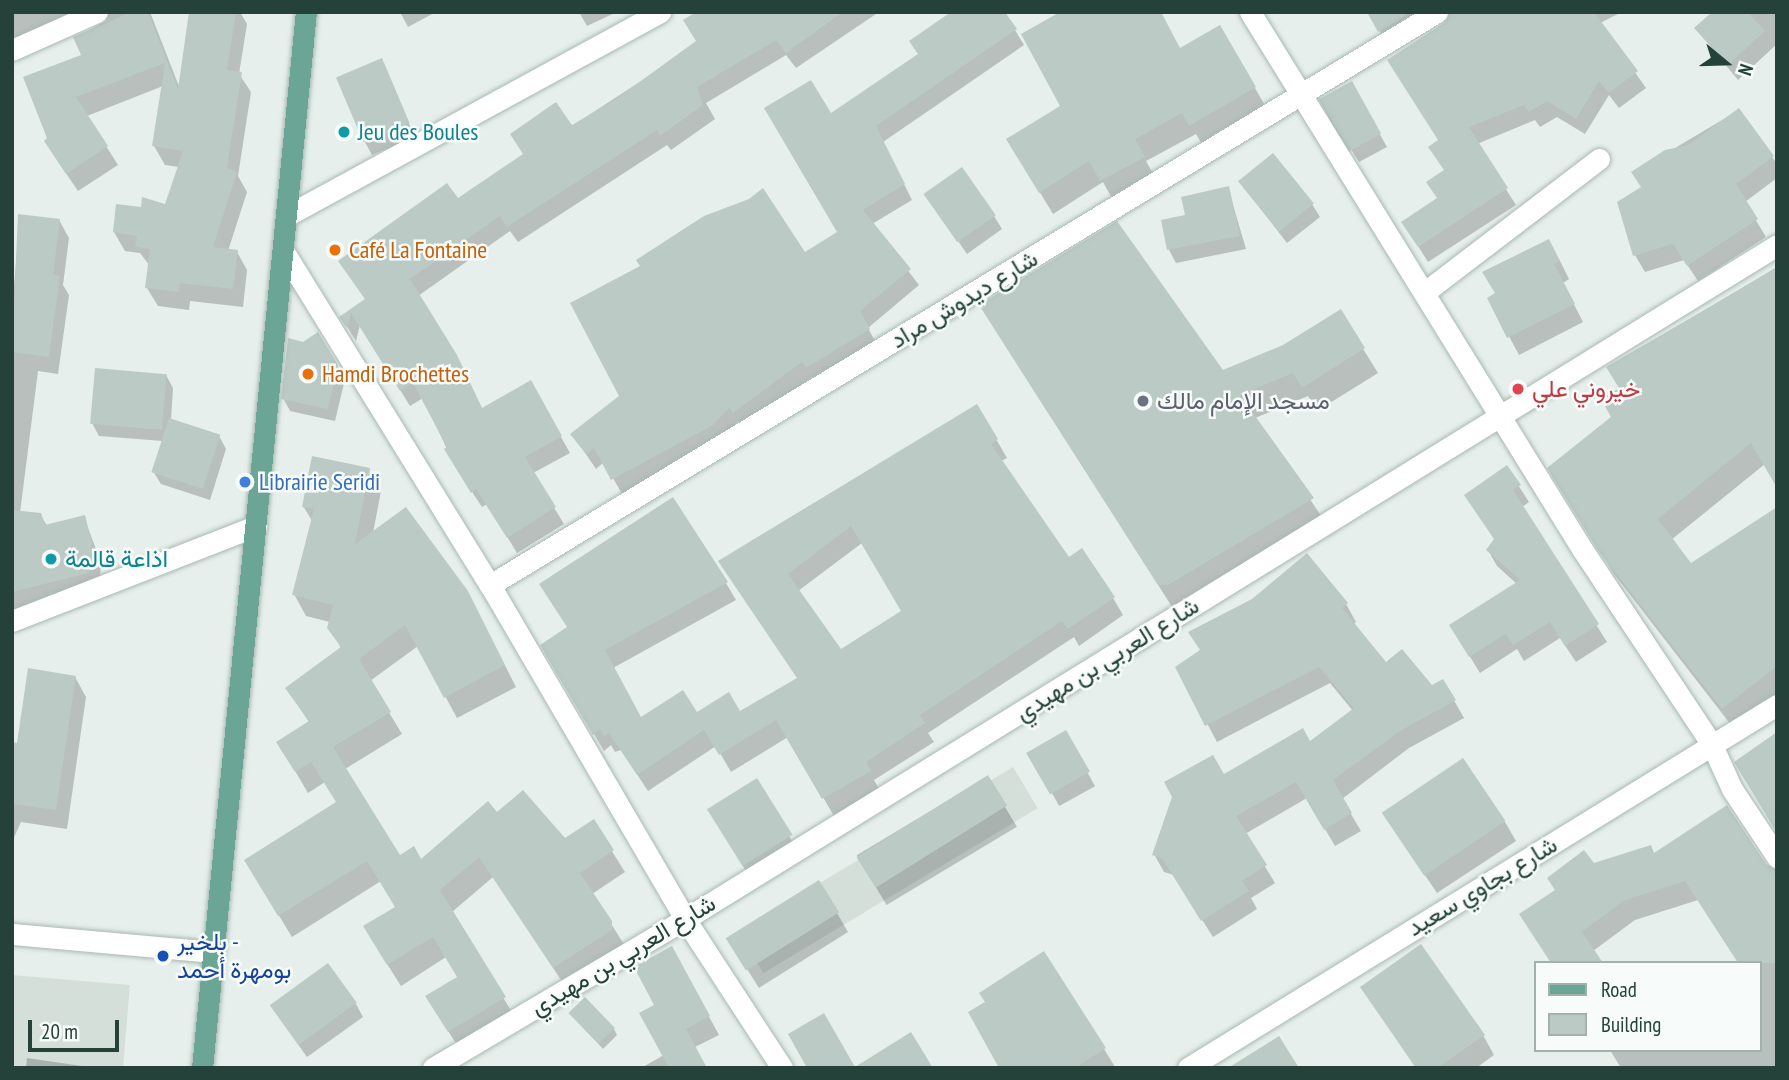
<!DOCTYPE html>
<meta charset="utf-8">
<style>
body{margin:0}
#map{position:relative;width:1789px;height:1080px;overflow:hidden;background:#e6efeb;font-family:"PT Sans Narrow",Vazirmatn,sans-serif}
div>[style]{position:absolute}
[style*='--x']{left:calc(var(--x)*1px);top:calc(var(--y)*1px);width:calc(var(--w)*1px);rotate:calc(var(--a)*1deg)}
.built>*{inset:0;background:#d4dfda;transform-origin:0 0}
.shadow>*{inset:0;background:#0003;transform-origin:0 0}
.building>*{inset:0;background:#bbcac4;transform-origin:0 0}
.roads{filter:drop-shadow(0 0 2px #a8b8b2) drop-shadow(0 0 2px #a8b8b2)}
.minor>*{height:21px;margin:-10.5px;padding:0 10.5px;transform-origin:10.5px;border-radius:10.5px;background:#fff}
.tertiary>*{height:21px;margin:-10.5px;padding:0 10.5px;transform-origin:10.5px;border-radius:10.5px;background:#fff}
.secondary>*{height:21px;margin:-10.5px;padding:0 10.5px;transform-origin:10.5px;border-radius:10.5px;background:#fff}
.primary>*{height:21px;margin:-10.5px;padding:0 10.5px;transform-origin:10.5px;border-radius:10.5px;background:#6aa596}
.dots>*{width:19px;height:19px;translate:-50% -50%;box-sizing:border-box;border:4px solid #f7fbf9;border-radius:50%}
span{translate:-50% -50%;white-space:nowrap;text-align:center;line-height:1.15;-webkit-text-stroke:5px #f7fbf9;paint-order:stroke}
.culture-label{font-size:24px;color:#0d838f}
.left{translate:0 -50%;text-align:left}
.food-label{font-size:24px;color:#c56008}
.street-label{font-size:24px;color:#24423a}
.health-label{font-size:24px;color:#be3a42}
.worship-label{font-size:24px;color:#5b616d}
.shop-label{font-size:24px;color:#366cbe}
.transit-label{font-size:24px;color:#164399}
.frame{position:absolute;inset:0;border:14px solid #24423a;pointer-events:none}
.legend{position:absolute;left:1534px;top:961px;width:228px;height:91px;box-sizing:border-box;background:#f7fbf9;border:2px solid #a3b1ad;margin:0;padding:9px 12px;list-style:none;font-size:21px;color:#24423a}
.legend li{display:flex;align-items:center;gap:14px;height:35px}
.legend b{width:35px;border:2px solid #a3b1ad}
.north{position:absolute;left:1691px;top:28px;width:70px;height:70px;-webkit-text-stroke:5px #f7fbf9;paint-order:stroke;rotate:109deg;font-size:19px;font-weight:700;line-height:28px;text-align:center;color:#24423a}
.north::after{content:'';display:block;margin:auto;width:24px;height:32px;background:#24423a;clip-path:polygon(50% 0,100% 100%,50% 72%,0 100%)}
.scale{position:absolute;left:28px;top:1020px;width:91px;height:32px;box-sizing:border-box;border:4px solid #24423a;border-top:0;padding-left:9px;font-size:21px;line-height:24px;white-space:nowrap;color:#24423a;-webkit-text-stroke:5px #f7fbf9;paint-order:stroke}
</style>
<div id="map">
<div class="built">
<i style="left:1013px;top:767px;width:48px;height:320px;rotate:59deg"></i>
<i style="clip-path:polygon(12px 975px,130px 985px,123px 1068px,12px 1068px)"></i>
</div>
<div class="shadow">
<i style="clip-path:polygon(12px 12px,150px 12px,180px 89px,191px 12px,240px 12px,247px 24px,239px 74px,251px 92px,238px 176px,247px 192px,228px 251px,237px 252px,247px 270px,243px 307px,190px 301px,189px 310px,158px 306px,147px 288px,150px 266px,140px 253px,125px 251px,114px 232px,142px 209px,166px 206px,179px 167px,165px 165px,154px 146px,163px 86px,87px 116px,118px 165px,78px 191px,57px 160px,83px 56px,76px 38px,109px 19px,12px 53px)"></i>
<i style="clip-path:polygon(400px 12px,436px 12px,408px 27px)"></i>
<i style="clip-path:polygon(579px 12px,617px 12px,587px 26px)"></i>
<i style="clip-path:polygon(747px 12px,879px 12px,796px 68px,786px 55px,706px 103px,715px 119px,671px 150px,667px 145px,518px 242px,510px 231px,418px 296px,483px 410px,530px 382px,570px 453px,533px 473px,564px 524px,517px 553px,487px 504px,482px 507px,455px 466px,423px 398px,410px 406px,360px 325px,356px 341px,351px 333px,342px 317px,366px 300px,350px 277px,457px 201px)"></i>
<i style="clip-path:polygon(1369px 12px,1622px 12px,1600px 23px,1646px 88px,1619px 108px,1609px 95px,1585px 134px,1557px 117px,1540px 127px,1535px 120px,1477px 144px,1516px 205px,1428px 262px,1413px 238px,1438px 199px,1445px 171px,1440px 141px,1445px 24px,1449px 16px,1440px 16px,1389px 47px)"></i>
<i style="clip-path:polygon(1709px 12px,1777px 12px,1777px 44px,1738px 80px,1696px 29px,1711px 15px)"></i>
<i style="clip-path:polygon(1220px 27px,1267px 109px,1203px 146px,1196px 134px,1146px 161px,1156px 179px,1114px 202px,1103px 182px,1053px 214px,1021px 161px)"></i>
<i style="clip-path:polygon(1015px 30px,1024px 45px,883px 142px,912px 200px,872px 224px,919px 285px,868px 328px,877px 345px,816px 383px,812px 377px,743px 428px,738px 421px,722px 441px,622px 494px,604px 462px,596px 469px,573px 435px,805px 254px,840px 233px,830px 116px)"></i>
<i style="clip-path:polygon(381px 60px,415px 137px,372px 155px,365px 142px)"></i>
<i style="clip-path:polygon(1351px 83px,1387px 147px,1359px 162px,1329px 113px)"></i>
<i style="clip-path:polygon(1739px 110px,1777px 164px,1777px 178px,1745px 202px,1766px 237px,1698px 281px,1684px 260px,1645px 272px,1635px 255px,1642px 188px,1633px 173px)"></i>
<i style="clip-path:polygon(1240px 182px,1312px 204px,1320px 217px,1287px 243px)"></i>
<i style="clip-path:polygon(1228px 188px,1246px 249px,1176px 263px,1169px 250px,1187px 216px)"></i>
<i style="clip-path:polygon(926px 195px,994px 216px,1002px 229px,967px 254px)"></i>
<i style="clip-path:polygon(20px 216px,59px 220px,69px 238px,63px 285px,69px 295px,58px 374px,38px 371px,20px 513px,40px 514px,47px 526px,84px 517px,101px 563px,99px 591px,12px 612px,12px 309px)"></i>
<i style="clip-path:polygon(1559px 259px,1569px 279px,1563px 283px,1583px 322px,1519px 355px,1489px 299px)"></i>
<i style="clip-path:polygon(1777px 267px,1777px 484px,1765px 464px,1671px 540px,1691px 565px,1777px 509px,1777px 697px,1735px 730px,1614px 574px,1562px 490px,1614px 418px,1621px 389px,1609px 367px)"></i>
<i style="clip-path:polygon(1340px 312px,1378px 373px,1317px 411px,1308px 396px,1255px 418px,1326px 523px,1176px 613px,995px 329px,1222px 373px,1284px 347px)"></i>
<i style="clip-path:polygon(317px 334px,345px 379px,335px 421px,290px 411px,283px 398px,303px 344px)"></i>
<i style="clip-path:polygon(166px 375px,173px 388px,171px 420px,219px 436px,226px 449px,210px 500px,161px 484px,153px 471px,163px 441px,99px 436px,92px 423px)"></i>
<i style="clip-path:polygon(evenodd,977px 406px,1007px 458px,1001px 461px,1068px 560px,1113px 598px,1123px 615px,1079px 646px,1074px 637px,928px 733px,934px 742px,874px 780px,879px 789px,834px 816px,788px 737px,731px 772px,716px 746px,648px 791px,621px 750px,615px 752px,611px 745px,604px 751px,543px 646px,726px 583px,736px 600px,613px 668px,641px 719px,740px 713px,799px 679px,731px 579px,977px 406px,862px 543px,903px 612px,841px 651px,798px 591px,862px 543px)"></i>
<i style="clip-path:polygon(1507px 468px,1529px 502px,1522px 507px,1607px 642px,1576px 662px,1560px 638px,1524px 661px,1517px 649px,1480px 673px,1461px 642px,1517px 584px,1497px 566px,1488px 550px,1495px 541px)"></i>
<i style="clip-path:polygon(369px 469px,381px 491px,373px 533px,479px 615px,516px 687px,457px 718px,418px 646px,370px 681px,402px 734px,345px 769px,399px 857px,421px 861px,497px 814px,564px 841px,593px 821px,625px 872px,592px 894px,627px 949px,567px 989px,493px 877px,452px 912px,516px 1019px,462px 1053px,440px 1018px,458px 977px,446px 957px,401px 986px,377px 948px,397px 907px,381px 881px,292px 937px,258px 881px,338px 803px,325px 782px,308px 793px,291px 764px,309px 722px,287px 689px,341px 649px,330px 622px,306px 616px,294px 594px,313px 522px,303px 506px)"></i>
<i style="clip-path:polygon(1346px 604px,1356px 622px,1353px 625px,1386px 665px,1431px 687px,1443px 681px,1464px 718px,1409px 748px,1342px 799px,1361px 831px,1335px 846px,1307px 798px,1245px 834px,1275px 883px,1251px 898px,1257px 909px,1213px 937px,1174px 875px,1164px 872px,1154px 854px,1223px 776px,1310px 744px,1353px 711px,1330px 683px,1217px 742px,1177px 667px)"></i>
<i style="clip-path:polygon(75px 677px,86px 697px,67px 829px,21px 822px,12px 842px,12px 744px,18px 745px)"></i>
<i style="left:1065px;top:732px;width:62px;height:41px;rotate:61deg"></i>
<i style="left:987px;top:777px;width:58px;height:152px;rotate:59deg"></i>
<i style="left:756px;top:781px;width:79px;height:55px;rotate:59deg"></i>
<i style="clip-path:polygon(1505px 822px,1516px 841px,1437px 893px,1397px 834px)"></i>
<i style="clip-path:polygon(1654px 855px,1777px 924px,1777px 1068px,1621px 1068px,1610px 1050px,1759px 1050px,1759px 963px,1698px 900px,1635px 920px,1593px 951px,1551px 963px,1594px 865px)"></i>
<i style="clip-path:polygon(837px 913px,848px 932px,759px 988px,740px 958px)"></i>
<i style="clip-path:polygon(681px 965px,719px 1035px,695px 1047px,706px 1068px,641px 1068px,664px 1055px,656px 1006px)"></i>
<i style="clip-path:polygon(1362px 987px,1483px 1035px,1494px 1055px,1476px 1068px,1416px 1068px)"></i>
<i style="clip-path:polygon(987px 1003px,1104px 1049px,1115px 1067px,1001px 1068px)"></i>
<i style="clip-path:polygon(356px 1004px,363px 1017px,307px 1057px,280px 1019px)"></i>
<i style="clip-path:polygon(571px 1013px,614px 1029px,617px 1035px,603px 1049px)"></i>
<i style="clip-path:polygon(27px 1058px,82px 1066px,83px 1068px,26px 1068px)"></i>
</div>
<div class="building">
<i style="clip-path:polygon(131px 12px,148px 12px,178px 89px,189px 12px,236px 12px,227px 70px,242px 72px,227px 168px,237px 172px,213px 247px,238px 250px,233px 289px,180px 283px,179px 292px,145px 288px,150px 249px,135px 247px,137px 236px,113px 232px,116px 204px,141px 207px,142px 197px,165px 204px,183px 151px,152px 146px,165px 63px,76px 97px,108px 146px,66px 174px,44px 141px,47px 138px,23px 77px,81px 55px,73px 37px)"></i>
<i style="clip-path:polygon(696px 12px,843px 12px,786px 53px,776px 40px,697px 87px,703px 105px,660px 136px,657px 130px,507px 227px,500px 216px,410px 279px,457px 355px,482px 408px,531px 380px,562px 436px,525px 457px,556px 507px,507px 538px,476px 489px,471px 493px,444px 449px,447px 447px,413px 383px,400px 391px,351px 313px,347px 328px,339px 317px,365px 299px,338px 261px,447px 183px,458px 198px,523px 154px,510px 134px,556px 102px,572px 125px,616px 99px,696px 41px,683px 20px)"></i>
<i style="clip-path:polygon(951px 12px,1005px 12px,1017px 29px,876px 126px,905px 184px,863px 210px,911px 269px,860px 311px,870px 329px,806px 368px,802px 362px,733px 413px,729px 408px,713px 425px,611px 480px,594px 448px,586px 454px,570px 434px,619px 396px,570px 303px,640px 266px,636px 260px,704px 216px,749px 199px,763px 188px,805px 252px,837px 232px,764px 108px,811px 80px,831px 113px,918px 54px,909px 41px)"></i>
<i style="clip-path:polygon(1060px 12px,1161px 12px,1180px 48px,1220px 25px,1256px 87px,1189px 126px,1182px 113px,1135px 139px,1145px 157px,1100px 181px,1089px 161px,1039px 193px,1006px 139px,1060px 106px,1021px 34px)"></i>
<i style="clip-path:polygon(1367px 12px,1411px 12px,1378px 32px)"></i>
<i style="clip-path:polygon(1450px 12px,1594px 12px,1638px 71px,1609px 93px,1599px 81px,1576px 119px,1547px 101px,1529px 112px,1524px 105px,1469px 127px,1508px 188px,1418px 247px,1401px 222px,1437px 198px,1426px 182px,1444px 170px,1428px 147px,1438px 140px,1387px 60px,1444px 23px)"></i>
<i style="clip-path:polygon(1712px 12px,1748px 12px,1765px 31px,1728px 65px,1694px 28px)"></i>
<i style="left:382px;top:58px;width:70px;height:50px;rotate:67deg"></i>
<i style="left:1352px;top:81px;width:60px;height:38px;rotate:61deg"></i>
<i style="clip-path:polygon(1739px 108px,1774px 156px,1736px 184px,1758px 219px,1687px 266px,1673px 244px,1633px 256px,1617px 202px,1641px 187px,1631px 172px,1665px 150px,1688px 145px)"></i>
<i style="left:1273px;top:153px;width:65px;height:45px;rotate:51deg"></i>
<i style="left:962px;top:167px;width:59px;height:47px;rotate:55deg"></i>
<i style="clip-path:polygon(1229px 186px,1240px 236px,1167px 250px,1161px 220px,1185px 215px,1181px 197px)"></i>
<i style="clip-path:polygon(18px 214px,60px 219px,53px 275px,60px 276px,49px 357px,12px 352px)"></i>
<i style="clip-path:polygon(1117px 221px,1223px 370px,1283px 345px,1341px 309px,1365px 348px,1302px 388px,1293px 373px,1240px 395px,1314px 498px,1168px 585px,1158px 585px,979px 305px)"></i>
<i style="clip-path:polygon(1549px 239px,1560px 261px,1554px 264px,1575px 304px,1507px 338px,1487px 298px,1495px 293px,1482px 272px)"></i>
<i style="clip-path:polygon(1777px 268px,1777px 488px,1751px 443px,1658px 519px,1691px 563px,1777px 507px,1777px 666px,1722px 709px,1599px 552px,1547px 468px,1611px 417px,1601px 399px,1619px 388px,1606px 367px)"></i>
<i style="clip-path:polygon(318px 332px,338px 365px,328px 409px,281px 399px,288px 338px,303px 342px)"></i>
<i style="left:95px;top:368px;width:72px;height:56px;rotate:5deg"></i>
<i style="clip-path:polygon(evenodd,977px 404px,998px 439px,991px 444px,1069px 557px,1082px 548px,1115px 597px,1068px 629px,1062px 621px,920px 715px,925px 723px,866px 762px,871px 771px,822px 799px,776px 720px,719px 755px,704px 730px,637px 775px,609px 733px,604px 736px,600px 729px,593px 735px,540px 645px,567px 627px,539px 584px,673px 497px,728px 582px,605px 650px,641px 717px,683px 690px,697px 712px,729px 692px,740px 711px,797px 678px,718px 561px,977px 404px,851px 526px,901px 611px,841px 649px,788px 574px,851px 526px)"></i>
<i style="left:169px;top:418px;width:54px;height:57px;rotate:18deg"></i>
<i style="clip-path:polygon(312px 456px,370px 468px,355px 544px,406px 507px,468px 591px,505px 665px,444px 698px,405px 625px,359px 659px,391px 712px,333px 747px,400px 855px,414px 846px,421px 859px,488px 801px,497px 812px,523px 790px,565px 838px,594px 819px,614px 850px,580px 873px,612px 921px,612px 930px,553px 968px,479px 857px,440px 890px,506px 997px,448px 1032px,425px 996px,457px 977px,433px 937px,387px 965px,363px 926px,395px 907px,367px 861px,278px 916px,244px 860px,336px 802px,311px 762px,295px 772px,276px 742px,309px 721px,285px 688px,341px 647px,327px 628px,333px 605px,292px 595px,314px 509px,302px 507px)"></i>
<i style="clip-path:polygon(1507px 465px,1521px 485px,1513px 490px,1599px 624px,1565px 646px,1550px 622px,1513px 645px,1506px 634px,1469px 657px,1449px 625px,1520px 580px,1486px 550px,1494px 539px,1464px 495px)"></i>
<i style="clip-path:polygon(12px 510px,41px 513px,45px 525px,85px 515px,92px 544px,89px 573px,12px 592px)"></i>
<i style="clip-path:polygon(1307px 553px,1348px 603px,1342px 608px,1386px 662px,1402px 649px,1432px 685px,1443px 679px,1456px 700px,1400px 731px,1333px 780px,1352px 813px,1324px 830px,1296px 782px,1236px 816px,1267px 865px,1242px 881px,1249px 891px,1201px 921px,1162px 858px,1152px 855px,1172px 797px,1164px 782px,1213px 755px,1224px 774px,1303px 728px,1310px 741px,1354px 708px,1319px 667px,1205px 726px,1175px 667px,1200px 650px,1188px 632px,1252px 599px)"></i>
<i style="clip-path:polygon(28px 668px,76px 676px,56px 810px,12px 804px,12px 742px,17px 743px)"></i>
<i style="left:1066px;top:730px;width:48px;height:46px;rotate:60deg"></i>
<i style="clip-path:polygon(1777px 732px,1777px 833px,1734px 762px)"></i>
<i style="left:1463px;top:758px;width:76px;height:98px;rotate:56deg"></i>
<i style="left:988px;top:775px;width:36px;height:155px;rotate:58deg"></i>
<i style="left:757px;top:778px;width:67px;height:59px;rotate:58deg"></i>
<i style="clip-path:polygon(1727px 805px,1766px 864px,1777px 870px,1777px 963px,1738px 963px,1685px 881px,1623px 901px,1582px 932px,1603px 963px,1551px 963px,1519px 914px,1555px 890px,1547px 878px,1584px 850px,1594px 863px,1651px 845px,1654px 853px)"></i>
<i style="left:819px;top:880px;width:38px;height:110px;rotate:58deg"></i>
<i style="clip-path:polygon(1421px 944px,1485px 1035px,1437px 1068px,1416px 1068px,1360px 987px)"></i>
<i style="clip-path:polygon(672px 946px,710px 1016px,686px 1029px,707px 1068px,669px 1068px,639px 1013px,654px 1005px,634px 967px)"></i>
<i style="clip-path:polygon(1044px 951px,1106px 1048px,1075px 1068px,999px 1068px,968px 1012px,985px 1002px,979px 993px)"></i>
<i style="left:328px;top:963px;width:49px;height:72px;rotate:54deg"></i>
<i style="left:585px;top:997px;width:43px;height:23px;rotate:46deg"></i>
<i style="clip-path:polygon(824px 1013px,855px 1067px,911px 1032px,933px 1068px,807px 1068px,788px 1034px)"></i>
<i style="clip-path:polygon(1279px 1036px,1299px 1068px,1228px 1068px)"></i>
</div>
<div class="roads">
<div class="minor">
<i style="--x:1250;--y:12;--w:631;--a:58.27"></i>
<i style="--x:1582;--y:549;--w:235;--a:56.4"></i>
<i style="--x:1712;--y:745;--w:48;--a:65.6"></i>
<i style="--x:1732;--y:789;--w:82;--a:56.5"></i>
<i style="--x:12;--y:50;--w:93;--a:-24.1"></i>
<i style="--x:288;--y:215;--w:424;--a:-28.6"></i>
<i style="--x:1425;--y:292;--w:219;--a:-37.4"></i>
<i style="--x:490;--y:585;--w:1107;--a:-31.18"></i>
<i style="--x:12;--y:934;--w:203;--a:5.1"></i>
<i style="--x:433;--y:1068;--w:293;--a:-30.6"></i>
<i style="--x:685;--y:919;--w:1283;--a:-31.68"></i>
<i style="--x:1188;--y:1068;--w:692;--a:-31.65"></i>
</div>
<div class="tertiary">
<i style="--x:12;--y:621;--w:262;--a:-21.3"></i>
</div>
<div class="secondary">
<i style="--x:284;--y:252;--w:392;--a:58.3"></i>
<i style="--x:490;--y:585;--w:387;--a:59.7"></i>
<i style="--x:685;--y:919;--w:178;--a:56.9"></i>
</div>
<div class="primary">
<i style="--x:202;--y:1068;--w:1061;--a:-84.38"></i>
</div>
</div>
<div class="dots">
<i style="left:344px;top:132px;background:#0f9aa8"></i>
<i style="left:335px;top:250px;background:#e8710a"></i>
<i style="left:308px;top:374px;background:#e8710a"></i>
<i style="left:1518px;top:389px;background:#e0444e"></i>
<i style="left:1143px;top:401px;background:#6b7280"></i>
<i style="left:245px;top:482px;background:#3f7fe0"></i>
<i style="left:51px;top:559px;background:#0f9aa8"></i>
<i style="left:163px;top:956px;background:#1a4fb4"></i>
</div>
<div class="culture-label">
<span class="left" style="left:358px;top:132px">Jeu des Boules</span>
<span class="left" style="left:65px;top:559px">اذاعة قالمة</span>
</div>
<div class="food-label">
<span class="left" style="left:349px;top:250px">Café La Fontaine</span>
<span class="left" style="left:322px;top:374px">Hamdi Brochettes</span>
</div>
<div class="street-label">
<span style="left:964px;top:299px;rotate:-31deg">شارع ديدوش مراد</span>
<span style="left:1107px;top:659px;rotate:-32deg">شارع العربي بن مهيدي</span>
<span style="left:1482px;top:886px;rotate:-31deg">شارع بجاوي سعيد</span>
<span style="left:623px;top:955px;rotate:-31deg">شارع العربي بن مهيدي</span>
</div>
<div class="health-label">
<span class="left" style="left:1532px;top:389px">خيروني علي</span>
</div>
<div class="worship-label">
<span class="left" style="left:1157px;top:401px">مسجد الإمام مالك</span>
</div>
<div class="shop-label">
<span class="left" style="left:259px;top:482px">Librairie Seridi</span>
</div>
<div class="transit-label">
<span class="left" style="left:177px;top:956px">بلخير -<br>بومهرة أحمد</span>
</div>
<div class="frame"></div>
<ul class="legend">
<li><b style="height:9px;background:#6aa596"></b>Road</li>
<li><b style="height:19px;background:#bbcac4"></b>Building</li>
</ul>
<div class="north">N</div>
<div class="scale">20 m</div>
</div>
